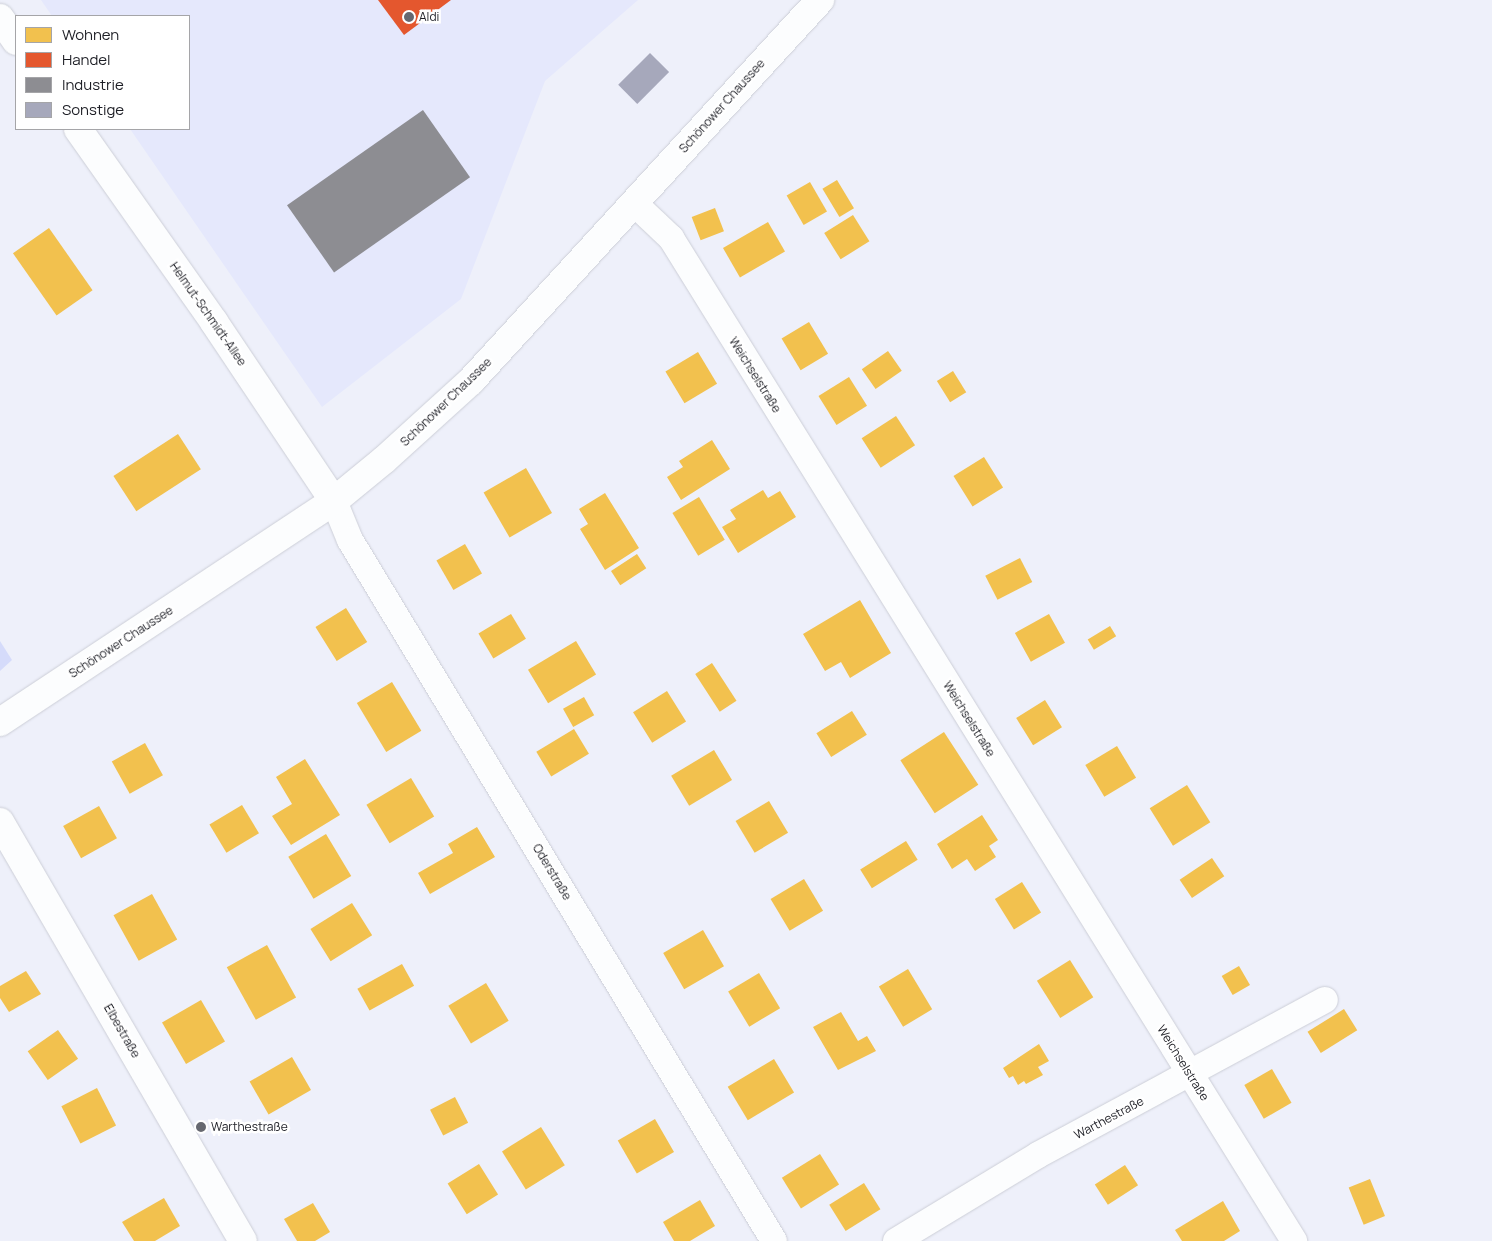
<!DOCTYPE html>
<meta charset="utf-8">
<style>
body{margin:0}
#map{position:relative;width:1492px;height:1241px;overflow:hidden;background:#eef0fa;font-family:Manrope,sans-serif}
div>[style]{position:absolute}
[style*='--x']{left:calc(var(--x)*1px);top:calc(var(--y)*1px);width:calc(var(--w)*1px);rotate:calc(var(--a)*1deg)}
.built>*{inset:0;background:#e5e8fc}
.green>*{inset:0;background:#d5dbfa}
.homes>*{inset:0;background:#f2c14e;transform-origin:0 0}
.shops>*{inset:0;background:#e4572e}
.industry>*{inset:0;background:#8d8d92;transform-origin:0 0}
.building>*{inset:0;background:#a6a8bb;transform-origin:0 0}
.roads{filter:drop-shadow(0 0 1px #ccced7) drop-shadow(0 0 1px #ccced7)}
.street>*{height:26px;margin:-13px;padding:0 13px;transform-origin:13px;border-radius:13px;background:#fcfdfe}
.secondary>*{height:28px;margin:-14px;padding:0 14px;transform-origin:14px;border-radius:14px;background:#fcfdfe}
.dots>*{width:14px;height:14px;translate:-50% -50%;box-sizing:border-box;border:2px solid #fff;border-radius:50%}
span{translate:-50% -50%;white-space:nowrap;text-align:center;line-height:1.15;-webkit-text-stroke:5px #fff;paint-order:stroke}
.poi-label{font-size:12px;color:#1d1e25}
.left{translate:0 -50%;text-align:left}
.street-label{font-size:12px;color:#1d1e25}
.legend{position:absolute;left:15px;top:15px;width:175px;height:115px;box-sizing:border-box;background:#fff;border:1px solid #a5a5a8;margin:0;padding:6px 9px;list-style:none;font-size:15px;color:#1d1e25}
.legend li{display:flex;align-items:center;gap:10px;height:25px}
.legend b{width:25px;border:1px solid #a5a5a8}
</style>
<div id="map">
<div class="built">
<i style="clip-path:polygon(41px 0,638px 0,545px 81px,461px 299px,322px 407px,130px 129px,189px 129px,189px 16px,52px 16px)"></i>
</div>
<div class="green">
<i style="clip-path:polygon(0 641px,12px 660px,0 671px)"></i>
</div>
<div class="homes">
<i style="left:837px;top:180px;width:33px;height:17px;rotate:59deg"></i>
<i style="left:810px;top:182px;width:34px;height:27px;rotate:60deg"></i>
<i style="left:715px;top:208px;width:25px;height:25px;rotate:69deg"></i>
<i style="left:853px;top:215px;width:31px;height:34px;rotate:58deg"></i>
<i style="left:768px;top:222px;width:34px;height:52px;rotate:60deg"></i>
<i style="left:49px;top:228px;width:76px;height:44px;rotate:55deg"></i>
<i style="left:809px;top:322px;width:37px;height:32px;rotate:59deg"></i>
<i style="left:888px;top:351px;width:24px;height:32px;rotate:55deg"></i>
<i style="left:698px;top:352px;width:37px;height:38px;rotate:59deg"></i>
<i style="left:953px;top:371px;width:25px;height:19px;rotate:58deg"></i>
<i style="left:849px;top:377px;width:34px;height:36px;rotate:58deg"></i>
<i style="left:896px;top:416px;width:35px;height:41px;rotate:57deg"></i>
<i style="left:178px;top:434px;width:42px;height:77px;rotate:57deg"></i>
<i style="clip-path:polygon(712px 440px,730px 469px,681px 500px,667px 477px,683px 467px,679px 461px)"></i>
<i style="left:984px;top:457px;width:36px;height:36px;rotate:58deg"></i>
<i style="left:526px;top:468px;width:52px;height:49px;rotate:60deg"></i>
<i style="clip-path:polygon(763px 490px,768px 498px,780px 491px,796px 517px,738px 553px,722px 527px,736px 519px,730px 510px)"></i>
<i style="clip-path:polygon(605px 493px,639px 548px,605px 570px,580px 529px,588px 524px,579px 509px)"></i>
<i style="left:699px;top:497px;width:50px;height:31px;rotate:59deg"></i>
<i style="left:465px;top:544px;width:34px;height:33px;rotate:60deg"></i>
<i style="left:637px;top:554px;width:17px;height:31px;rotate:57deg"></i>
<i style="left:1020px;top:558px;width:27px;height:39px;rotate:63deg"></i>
<i style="clip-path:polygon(860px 600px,891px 653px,850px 678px,841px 662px,825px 671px,803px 634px)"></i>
<i style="left:346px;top:608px;width:40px;height:36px;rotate:58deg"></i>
<i style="left:511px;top:614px;width:29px;height:38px;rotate:59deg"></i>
<i style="left:1049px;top:614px;width:33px;height:39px;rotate:61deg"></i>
<i style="left:1110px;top:626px;width:12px;height:26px;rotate:59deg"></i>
<i style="left:576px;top:641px;width:39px;height:56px;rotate:59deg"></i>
<i style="left:712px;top:663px;width:45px;height:20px;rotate:57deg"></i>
<i style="left:392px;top:682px;width:57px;height:41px;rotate:59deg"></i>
<i style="left:667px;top:691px;width:36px;height:40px;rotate:58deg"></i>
<i style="left:584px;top:697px;width:21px;height:24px;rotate:61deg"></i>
<i style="left:1045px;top:700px;width:32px;height:34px;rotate:58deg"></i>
<i style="left:852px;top:711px;width:28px;height:42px;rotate:58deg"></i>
<i style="left:574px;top:729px;width:29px;height:44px;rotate:59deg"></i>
<i style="left:944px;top:732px;width:63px;height:52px;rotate:57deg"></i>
<i style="left:145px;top:743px;width:37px;height:38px;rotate:61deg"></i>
<i style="left:1117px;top:746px;width:37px;height:37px;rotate:59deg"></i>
<i style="left:714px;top:750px;width:35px;height:50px;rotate:59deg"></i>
<i style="clip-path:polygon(305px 759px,340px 815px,291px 845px,272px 816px,292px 804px,276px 777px)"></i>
<i style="left:411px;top:778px;width:45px;height:52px;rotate:59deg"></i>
<i style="left:1187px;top:785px;width:44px;height:44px;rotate:58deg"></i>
<i style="left:769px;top:801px;width:37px;height:39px;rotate:59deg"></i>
<i style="left:242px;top:805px;width:33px;height:38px;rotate:59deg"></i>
<i style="left:99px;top:806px;width:37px;height:41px;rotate:61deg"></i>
<i style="clip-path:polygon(982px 815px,998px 840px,989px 846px,996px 857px,975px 871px,967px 859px,952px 869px,937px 844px)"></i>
<i style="clip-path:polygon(477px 827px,495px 857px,430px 894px,418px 873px,453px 853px,448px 844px)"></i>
<i style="left:326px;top:834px;width:49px;height:44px;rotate:59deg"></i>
<i style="left:906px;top:841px;width:22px;height:54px;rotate:58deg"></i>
<i style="left:1212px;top:858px;width:22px;height:39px;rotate:56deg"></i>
<i style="left:804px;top:879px;width:37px;height:39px;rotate:59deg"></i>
<i style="left:1022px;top:882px;width:36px;height:32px;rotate:58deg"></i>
<i style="left:152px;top:894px;width:52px;height:44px;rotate:61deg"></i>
<i style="left:352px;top:903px;width:38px;height:49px;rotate:58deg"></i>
<i style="left:703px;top:930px;width:42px;height:46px;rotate:60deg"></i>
<i style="left:267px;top:945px;width:60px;height:46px;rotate:61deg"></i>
<i style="left:1070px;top:960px;width:44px;height:39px;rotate:58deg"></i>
<i style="left:402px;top:964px;width:25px;height:51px;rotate:61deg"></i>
<i style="left:1239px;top:966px;width:22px;height:20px;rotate:60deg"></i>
<i style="left:908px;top:969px;width:47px;height:34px;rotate:59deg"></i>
<i style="clip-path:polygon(26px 971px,41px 994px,9px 1012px,0 998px,0 986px)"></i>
<i style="left:759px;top:973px;width:41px;height:36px;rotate:59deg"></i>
<i style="left:486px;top:983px;width:44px;height:44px;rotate:59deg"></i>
<i style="left:201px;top:1000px;width:48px;height:45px;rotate:60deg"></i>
<i style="left:1344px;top:1009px;width:25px;height:43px;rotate:58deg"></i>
<i style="clip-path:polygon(841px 1012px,858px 1041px,867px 1036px,876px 1051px,838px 1070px,813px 1027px)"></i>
<i style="left:58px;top:1030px;width:35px;height:37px;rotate:55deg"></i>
<i style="clip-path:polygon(1039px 1044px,1049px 1061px,1038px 1067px,1043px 1075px,1026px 1084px,1024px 1081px,1018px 1085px,1013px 1076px,1009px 1078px,1003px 1068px)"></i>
<i style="left:292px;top:1057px;width:38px;height:49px;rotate:60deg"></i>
<i style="left:774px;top:1059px;width:39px;height:54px;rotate:59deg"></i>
<i style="left:1272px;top:1069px;width:39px;height:32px;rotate:60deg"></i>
<i style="left:97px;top:1088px;width:42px;height:40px;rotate:63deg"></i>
<i style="left:455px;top:1097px;width:29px;height:28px;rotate:63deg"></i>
<i style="left:655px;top:1119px;width:38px;height:43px;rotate:60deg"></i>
<i style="left:541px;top:1127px;width:45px;height:46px;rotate:58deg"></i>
<i style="left:820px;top:1154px;width:36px;height:45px;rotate:58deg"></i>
<i style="left:479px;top:1164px;width:36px;height:37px;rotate:58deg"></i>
<i style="left:1125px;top:1165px;width:24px;height:36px;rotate:57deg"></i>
<i style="left:1370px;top:1179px;width:40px;height:23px;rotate:68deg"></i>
<i style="left:864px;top:1183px;width:31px;height:41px;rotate:58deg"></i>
<i style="clip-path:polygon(164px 1198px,180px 1226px,155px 1241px,134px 1241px,122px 1222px)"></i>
<i style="clip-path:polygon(700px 1200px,715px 1226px,690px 1241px,674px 1241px,663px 1222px)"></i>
<i style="clip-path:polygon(1223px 1201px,1240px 1231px,1224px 1241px,1182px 1241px,1175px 1230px)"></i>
<i style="clip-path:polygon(313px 1203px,330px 1232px,315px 1241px,297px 1241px,284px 1219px)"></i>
</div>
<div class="shops">
<i style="clip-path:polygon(378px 0,451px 0,404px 35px)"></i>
</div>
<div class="industry">
<i style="left:423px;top:110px;width:82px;height:166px;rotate:55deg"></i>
</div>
<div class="building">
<i style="left:650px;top:53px;width:27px;height:45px;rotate:45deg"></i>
</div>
<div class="roads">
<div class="street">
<i style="--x:635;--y:204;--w:50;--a:43.4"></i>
<i style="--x:671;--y:238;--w:1181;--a:58.15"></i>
<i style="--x:334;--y:501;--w:42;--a:67.7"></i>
<i style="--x:350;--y:540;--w:819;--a:58.83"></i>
<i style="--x:896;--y:1241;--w:166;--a:-31.2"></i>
<i style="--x:1038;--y:1155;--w:326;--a:-28.4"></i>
</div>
<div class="secondary">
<i style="--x:0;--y:18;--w:28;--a:55"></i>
<i style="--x:78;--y:129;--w:236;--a:54.8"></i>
<i style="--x:214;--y:322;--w:216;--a:56.2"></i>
<i style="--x:0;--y:722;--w:400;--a:-33.5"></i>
<i style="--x:334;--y:501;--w:65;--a:-39.4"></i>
<i style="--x:384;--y:460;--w:118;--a:-42.2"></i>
<i style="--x:471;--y:381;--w:517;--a:-47.51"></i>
<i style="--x:0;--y:822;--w:484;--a:59.9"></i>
</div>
</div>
<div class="dots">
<i style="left:409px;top:17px;background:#666870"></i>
<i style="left:201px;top:1127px;background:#666870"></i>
</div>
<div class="poi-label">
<span class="left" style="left:419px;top:17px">Aldi</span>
<span class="left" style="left:211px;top:1127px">Warthestraße</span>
</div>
<div class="street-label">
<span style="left:722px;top:106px;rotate:-48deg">Schönower Chaussee</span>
<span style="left:208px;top:314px;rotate:55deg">Helmut-Schmidt-Allee</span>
<span style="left:755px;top:375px;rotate:58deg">Weichselstraße</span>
<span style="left:446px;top:402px;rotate:-44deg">Schönower Chaussee</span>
<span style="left:121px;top:642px;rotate:-33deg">Schönower Chaussee</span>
<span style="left:969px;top:719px;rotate:58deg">Weichselstraße</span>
<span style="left:552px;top:872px;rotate:59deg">Oderstraße</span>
<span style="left:122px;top:1031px;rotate:60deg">Elbestraße</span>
<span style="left:1183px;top:1063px;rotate:58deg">Weichselstraße</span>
<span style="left:1109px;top:1118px;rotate:-28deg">Warthestraße</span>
</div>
<ul class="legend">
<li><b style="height:14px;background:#f2c14e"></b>Wohnen</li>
<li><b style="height:14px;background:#e4572e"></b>Handel</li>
<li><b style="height:14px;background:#8d8d92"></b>Industrie</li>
<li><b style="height:14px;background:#a6a8bb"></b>Sonstige</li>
</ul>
</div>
